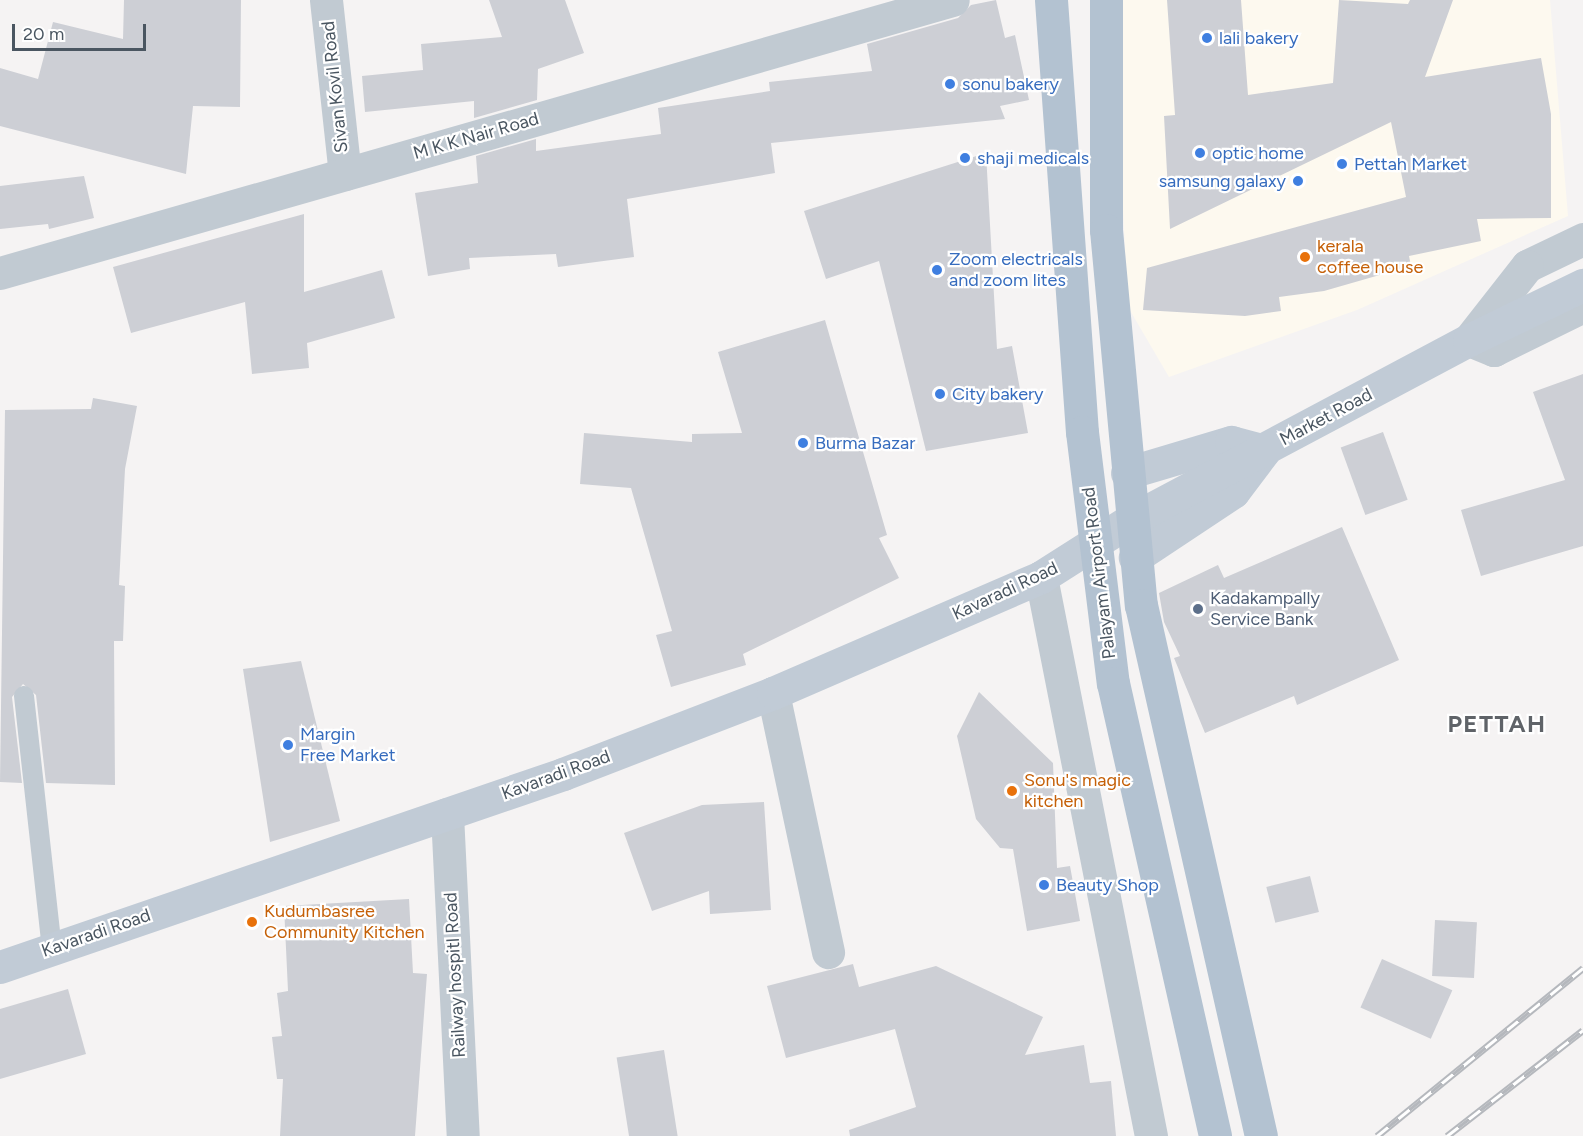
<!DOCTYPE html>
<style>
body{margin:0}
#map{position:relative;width:1583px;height:1136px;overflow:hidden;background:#f5f3f3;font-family:Figtree,sans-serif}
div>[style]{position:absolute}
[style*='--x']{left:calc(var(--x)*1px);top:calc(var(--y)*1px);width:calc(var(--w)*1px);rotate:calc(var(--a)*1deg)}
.commercial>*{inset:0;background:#fdf9ef}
.building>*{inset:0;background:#cdcfd5;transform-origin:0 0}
.service>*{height:20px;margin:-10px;padding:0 10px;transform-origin:10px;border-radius:10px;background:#c1cad2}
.minor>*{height:33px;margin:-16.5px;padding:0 16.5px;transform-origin:16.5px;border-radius:16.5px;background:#c1cad2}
.secondary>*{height:33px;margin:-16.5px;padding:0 16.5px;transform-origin:16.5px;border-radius:16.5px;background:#c1cbd6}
.primary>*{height:33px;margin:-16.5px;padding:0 16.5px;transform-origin:16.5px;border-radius:16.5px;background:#b3c2d1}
.rail>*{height:7px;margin-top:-3.5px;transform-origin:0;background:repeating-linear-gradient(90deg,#fff 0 14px,#b5b8bd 0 28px);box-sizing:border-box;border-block:2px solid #b5b8bd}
.dots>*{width:16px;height:16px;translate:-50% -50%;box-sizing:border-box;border:3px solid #fff;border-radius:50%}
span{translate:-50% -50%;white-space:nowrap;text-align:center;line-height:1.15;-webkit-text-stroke:4.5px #fff;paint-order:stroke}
.shop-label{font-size:18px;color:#366cbe}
.left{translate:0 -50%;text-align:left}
.right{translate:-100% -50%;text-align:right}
.street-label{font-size:18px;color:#4a5661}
.food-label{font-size:18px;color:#c56008}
.service-label{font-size:18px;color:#4e5e75}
.district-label{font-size:24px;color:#5f6368;font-weight:700;letter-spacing:1.5px}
.scale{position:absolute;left:12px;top:24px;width:134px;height:27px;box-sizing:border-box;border:3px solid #4a5661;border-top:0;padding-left:8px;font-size:18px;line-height:21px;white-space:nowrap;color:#4a5661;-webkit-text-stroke:4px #fff;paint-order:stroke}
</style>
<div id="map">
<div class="commercial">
<i style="clip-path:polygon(1119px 0,1550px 0,1568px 216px,1357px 310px,1169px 377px,1128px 307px,1118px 113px)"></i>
</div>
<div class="building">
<i style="clip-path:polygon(124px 0,241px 0,240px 107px,193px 106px,186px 174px,0 126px,0 68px,38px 79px,53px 22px,123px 39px)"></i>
<i style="clip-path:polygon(489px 0,565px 0,584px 53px,538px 69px,537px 100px,474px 118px,474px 101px,365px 112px,362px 76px,423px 70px,421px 44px,502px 37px)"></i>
<i style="clip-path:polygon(996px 0,1005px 38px,1015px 35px,1029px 100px,1000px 106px,1005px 119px,771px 143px,775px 173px,627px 199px,634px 257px,558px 267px,556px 254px,469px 258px,470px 269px,428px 276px,415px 193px,478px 183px,476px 156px,536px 139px,536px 151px,661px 134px,658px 108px,770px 91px,769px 82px,872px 71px,867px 44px,958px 18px,971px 5px)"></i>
<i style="clip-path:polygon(1167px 0,1241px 0,1248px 95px,1333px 83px,1339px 0,1408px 4px,1410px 0,1453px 0,1425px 77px,1541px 58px,1551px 114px,1551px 218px,1477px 219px,1481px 241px,1409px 256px,1411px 266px,1324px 291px,1279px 297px,1281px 311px,1245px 316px,1143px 310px,1147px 268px,1406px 197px,1391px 122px,1170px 229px,1164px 116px,1175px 115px)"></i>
<i style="clip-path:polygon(986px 153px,997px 349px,1012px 346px,1028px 433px,926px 451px,879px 261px,826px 279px,804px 211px)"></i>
<i style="clip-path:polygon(84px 176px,94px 218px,49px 229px,48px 224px,0 229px,0 186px)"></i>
<i style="clip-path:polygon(304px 214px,304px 292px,382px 270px,395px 318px,307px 343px,309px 368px,252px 374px,245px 302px,131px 333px,113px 267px)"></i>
<i style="clip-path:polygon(825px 320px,887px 535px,879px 538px,899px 578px,743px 654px,746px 665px,671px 687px,656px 635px,672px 631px,631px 488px,580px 484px,584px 433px,692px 442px,692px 434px,742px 433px,718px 352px)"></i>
<i style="clip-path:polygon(1583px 374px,1583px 546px,1481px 576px,1461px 510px,1565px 480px,1533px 392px)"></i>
<i style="clip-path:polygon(93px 398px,137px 406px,125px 469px,119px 585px,125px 586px,123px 641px,114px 641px,115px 785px,46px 783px,36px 695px,23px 684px,12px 697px,22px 783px,0 782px,5px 410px,91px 409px)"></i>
<i style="left:1383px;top:432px;width:72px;height:45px;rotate:70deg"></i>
<i style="clip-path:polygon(1342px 527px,1399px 660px,1297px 705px,1294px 696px,1205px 733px,1174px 658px,1180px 656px,1164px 622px,1159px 593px,1218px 565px,1224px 578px)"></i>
<i style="clip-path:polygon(301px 661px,340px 821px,270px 842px,243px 669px)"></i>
<i style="clip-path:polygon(979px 692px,1053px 763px,1057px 868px,1070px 866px,1080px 921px,1027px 931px,1013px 849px,1000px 848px,976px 819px,957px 736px)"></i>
<i style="clip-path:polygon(764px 802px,771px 910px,710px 914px,709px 891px,652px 911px,624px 833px,702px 805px)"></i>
<i style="left:1310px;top:876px;width:37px;height:45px;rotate:76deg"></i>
<i style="clip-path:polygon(409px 899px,413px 973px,427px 974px,415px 1136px,280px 1136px,283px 1079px,277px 1079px,272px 1037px,282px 1036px,277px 993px,288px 991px,284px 906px)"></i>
<i style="left:1435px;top:920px;width:42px;height:56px;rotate:3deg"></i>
<i style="left:1382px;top:959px;width:77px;height:53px;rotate:24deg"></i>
<i style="clip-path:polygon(853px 964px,859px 987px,936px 966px,1043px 1017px,1025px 1055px,1084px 1045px,1090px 1083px,1111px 1081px,1116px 1136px,850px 1136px,849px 1130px,916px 1107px,895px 1029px,786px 1058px,767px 986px)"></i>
<i style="clip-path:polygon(68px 989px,86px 1054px,0 1079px,0 1009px)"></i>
<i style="left:664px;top:1050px;width:87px;height:48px;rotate:81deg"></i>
</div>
<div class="service">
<i style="--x:24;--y:696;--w:254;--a:83.7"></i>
</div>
<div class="minor">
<i style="--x:326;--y:0;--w:175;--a:83.8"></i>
<i style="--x:1583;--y:239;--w:62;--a:154.3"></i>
<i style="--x:1527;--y:266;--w:94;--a:128.1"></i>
<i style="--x:1469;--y:340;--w:27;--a:22"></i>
<i style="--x:1494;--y:350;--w:99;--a:-26.3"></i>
<i style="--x:0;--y:273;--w:991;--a:-15.99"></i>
<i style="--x:1041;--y:577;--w:570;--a:78.87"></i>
<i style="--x:773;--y:693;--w:265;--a:78"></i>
<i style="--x:447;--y:814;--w:322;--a:87.2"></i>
</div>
<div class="secondary">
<i style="--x:1127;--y:473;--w:109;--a:-16.6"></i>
<i style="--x:1231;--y:442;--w:34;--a:15"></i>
<i style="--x:1264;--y:451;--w:51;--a:127.1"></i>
<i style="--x:1233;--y:492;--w:118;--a:146.4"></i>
<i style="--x:0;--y:967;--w:595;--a:-18.92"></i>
<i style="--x:563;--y:774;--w:225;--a:-21.1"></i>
<i style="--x:773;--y:693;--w:292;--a:-23.4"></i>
<i style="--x:1041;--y:577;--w:108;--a:-32.5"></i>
<i style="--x:1132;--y:519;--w:382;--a:-28"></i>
<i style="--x:1469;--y:340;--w:127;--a:-25.8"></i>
</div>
<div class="primary">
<i style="--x:1051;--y:0;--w:433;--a:85.9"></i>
<i style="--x:1082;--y:432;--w:253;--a:83"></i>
<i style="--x:1113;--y:683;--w:464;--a:77.3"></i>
<i style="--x:1106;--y:0;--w:230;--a:90"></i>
<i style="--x:1106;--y:230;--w:377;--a:84.7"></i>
<i style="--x:1141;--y:605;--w:544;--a:77.27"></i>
</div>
<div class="rail">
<i style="--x:1377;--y:1136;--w:266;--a:-39.2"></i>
<i style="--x:1447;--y:1136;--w:172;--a:-37.9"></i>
</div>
<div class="dots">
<i style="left:1207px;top:38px;background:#3f7fe0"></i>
<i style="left:950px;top:84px;background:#3f7fe0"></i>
<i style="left:1200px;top:153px;background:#3f7fe0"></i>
<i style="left:965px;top:158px;background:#3f7fe0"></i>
<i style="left:1342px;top:164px;background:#3f7fe0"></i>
<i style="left:1298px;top:181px;background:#3f7fe0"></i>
<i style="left:1305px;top:257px;background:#e8710a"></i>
<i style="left:937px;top:270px;background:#3f7fe0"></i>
<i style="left:940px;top:394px;background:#3f7fe0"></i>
<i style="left:803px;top:443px;background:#3f7fe0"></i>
<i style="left:1198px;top:609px;background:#5c6f8a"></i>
<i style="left:288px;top:745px;background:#3f7fe0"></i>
<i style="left:1012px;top:791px;background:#e8710a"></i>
<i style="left:1044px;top:885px;background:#3f7fe0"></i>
<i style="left:252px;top:922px;background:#e8710a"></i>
</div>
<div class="shop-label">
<span class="left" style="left:1219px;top:38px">lali bakery</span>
<span class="left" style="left:962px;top:84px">sonu bakery</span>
<span class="left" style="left:1212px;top:153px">optic home</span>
<span class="left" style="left:977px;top:158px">shaji medicals</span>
<span class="left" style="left:1354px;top:164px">Pettah Market</span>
<span class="right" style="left:1286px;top:181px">samsung galaxy</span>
<span class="left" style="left:949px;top:270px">Zoom electricals<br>and zoom lites</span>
<span class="left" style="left:952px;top:394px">City bakery</span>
<span class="left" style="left:815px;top:443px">Burma Bazar</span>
<span class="left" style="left:300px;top:745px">Margin<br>Free Market</span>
<span class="left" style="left:1056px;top:885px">Beauty Shop</span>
</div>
<div class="street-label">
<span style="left:335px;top:87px;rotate:-96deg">Sivan Kovil Road</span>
<span style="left:476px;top:136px;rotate:-16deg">M K K Nair Road</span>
<span style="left:1326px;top:417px;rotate:-28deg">Market Road</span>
<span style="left:1099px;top:573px;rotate:-97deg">Palayam Airport Road</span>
<span style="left:1005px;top:591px;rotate:-25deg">Kavaradi Road</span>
<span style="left:556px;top:775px;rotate:-20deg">Kavaradi Road</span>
<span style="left:96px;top:933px;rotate:-19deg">Kavaradi Road</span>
<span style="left:455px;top:975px;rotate:-93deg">Railway hospitl Road</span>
</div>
<div class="food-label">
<span class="left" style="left:1317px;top:257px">kerala<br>coffee house</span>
<span class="left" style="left:1024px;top:791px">Sonu's magic<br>kitchen</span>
<span class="left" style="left:264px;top:922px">Kudumbasree<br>Community Kitchen</span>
</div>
<div class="service-label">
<span class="left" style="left:1210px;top:609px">Kadakampally<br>Service Bank</span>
</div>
<div class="district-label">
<span style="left:1497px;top:724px">PETTAH</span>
</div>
<div class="scale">20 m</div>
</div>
